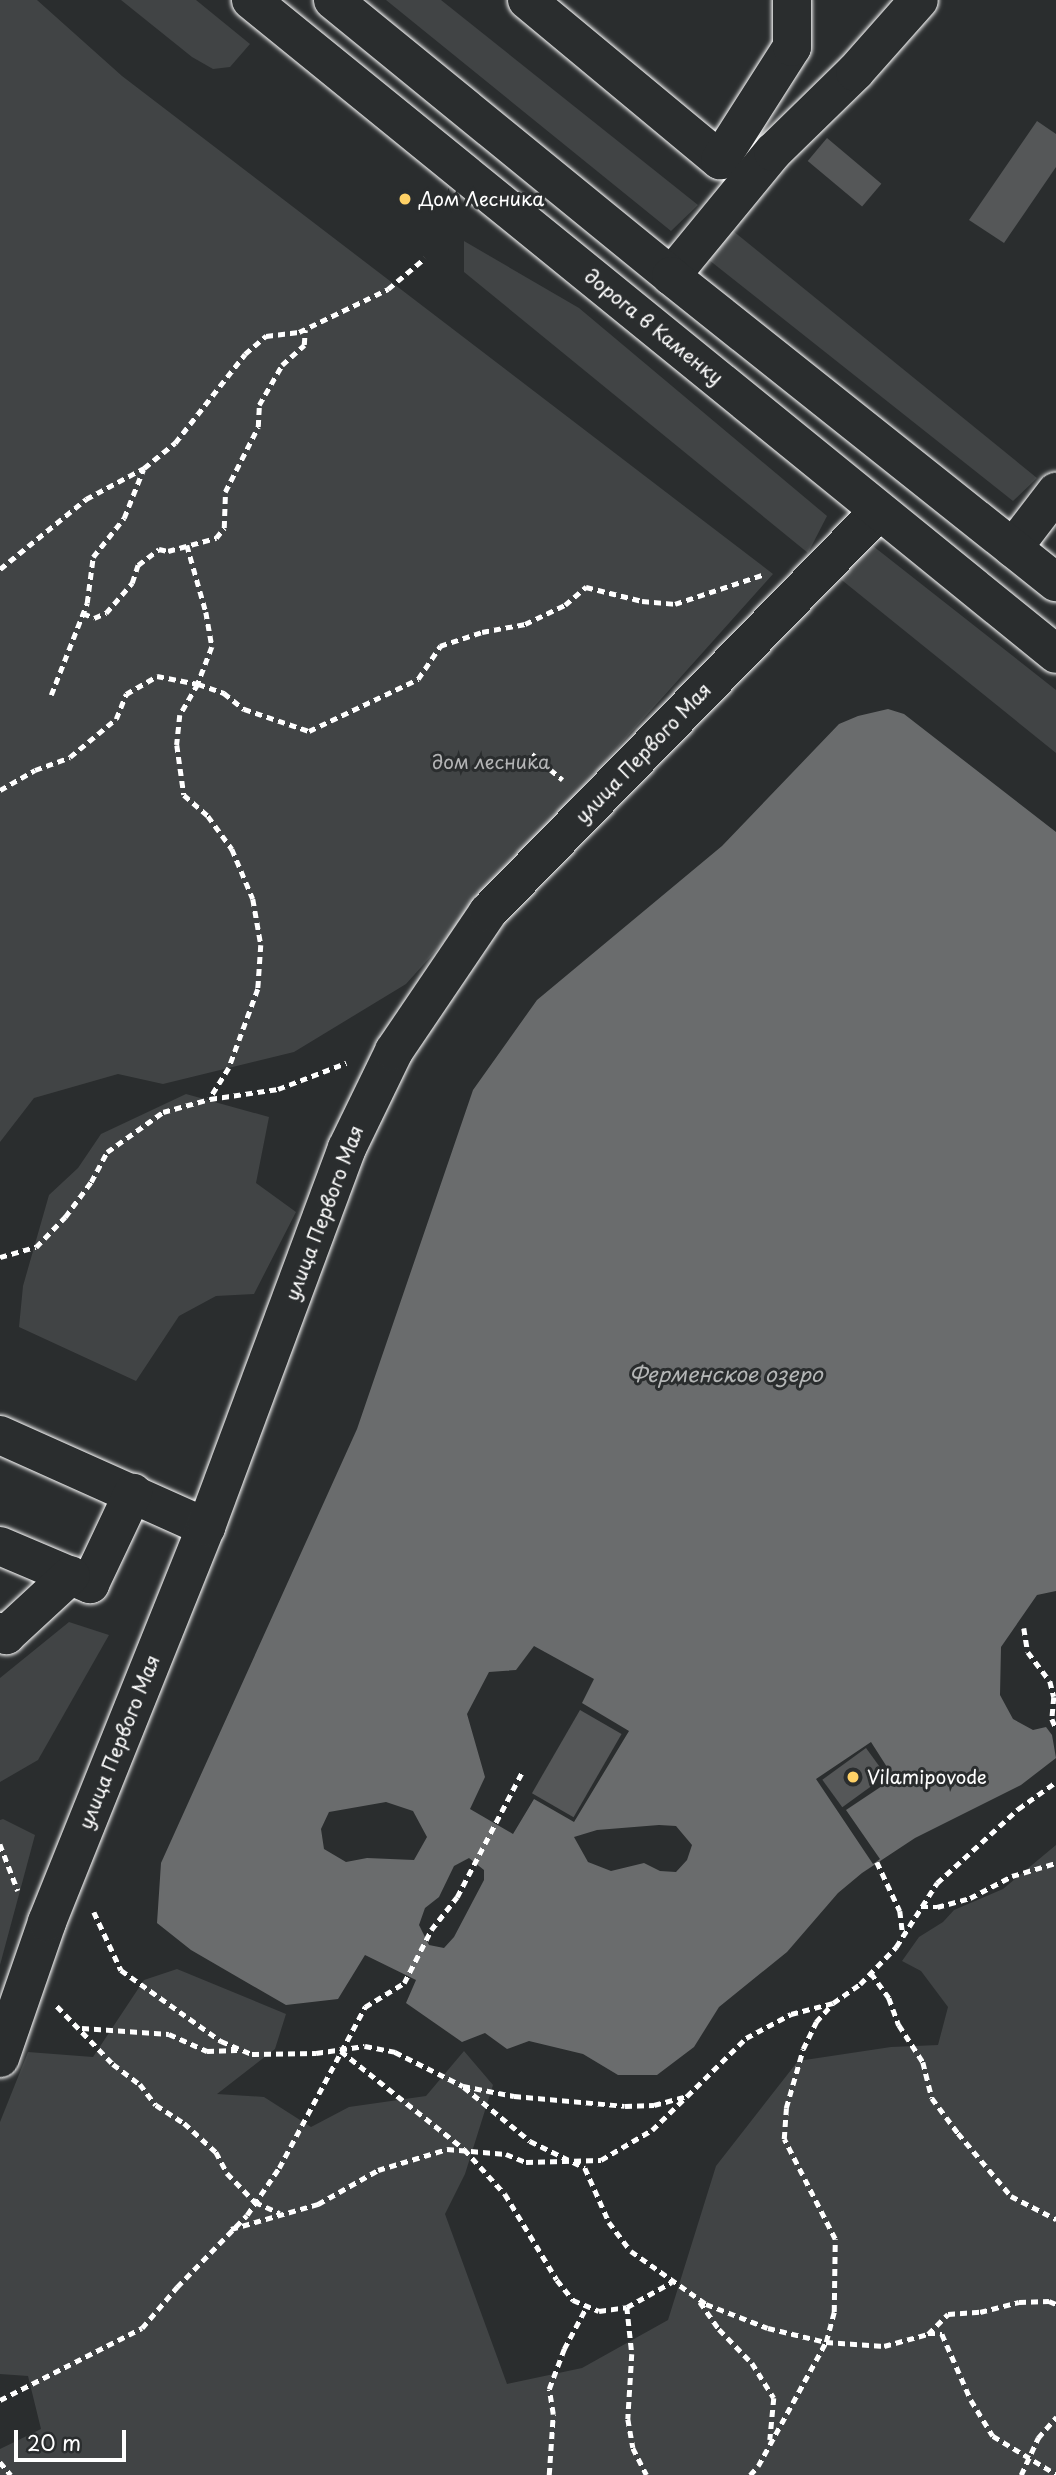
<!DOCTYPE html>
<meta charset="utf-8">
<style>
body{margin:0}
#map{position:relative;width:1056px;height:2475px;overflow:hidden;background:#2a2d2e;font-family:"Playpen Sans",sans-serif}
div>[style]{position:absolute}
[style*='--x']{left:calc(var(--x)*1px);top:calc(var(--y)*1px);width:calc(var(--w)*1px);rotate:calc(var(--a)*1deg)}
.green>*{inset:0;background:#414445}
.water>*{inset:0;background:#6a6c6d}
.pier>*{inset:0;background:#2a2d2e}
.building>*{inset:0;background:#555758;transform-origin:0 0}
.path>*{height:4.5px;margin-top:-2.25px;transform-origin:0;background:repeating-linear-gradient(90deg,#fff 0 7px,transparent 0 12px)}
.roads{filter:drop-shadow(0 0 2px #fff) drop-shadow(0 0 2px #fff)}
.minor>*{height:38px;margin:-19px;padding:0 19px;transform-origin:19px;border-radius:19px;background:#2a2d2e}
.major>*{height:38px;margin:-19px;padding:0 19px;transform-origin:19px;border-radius:19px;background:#2a2d2e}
.dots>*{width:19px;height:19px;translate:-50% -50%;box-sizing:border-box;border:4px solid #2a2d2e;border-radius:50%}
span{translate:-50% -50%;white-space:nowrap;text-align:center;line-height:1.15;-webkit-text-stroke:6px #2a2d2e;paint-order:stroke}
.poi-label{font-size:19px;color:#fff}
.left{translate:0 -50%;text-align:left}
.street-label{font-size:19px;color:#fff}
.park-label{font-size:19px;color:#b3b4b5}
.water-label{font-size:21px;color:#b4b6b6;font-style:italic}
.scale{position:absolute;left:14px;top:2430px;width:112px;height:32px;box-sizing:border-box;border:4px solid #fff;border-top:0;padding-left:9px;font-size:21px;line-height:24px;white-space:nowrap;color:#fff;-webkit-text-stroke:5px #2a2d2e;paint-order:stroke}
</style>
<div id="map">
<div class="green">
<i style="clip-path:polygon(0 0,37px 0,122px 76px,773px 574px,406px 984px,294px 1052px,163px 1084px,118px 1074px,34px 1098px,0 1142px)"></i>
<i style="clip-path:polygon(121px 0,196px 0,250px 44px,230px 67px,213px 69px,192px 57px)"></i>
<i style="clip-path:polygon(386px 0,441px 0,698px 205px,671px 231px)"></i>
<i style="clip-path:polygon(727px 226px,1037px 478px,1013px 501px,709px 260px)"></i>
<i style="clip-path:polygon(464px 241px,579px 308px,827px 516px,808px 553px,464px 272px)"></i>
<i style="clip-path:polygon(873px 546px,1056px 690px,1056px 753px,838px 577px)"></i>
<i style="clip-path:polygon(186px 1094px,269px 1117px,256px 1183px,296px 1212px,254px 1294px,216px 1296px,179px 1316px,136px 1381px,19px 1327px,23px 1286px,49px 1195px,78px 1168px,101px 1134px)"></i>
<i style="clip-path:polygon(69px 1622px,109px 1635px,38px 1760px,0 1782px,0 1678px)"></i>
<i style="clip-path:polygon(3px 1819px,35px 1835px,0 1965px,0 1820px)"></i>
<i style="clip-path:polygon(1056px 1845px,1056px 2475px,0 2475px,0 2449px,41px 2429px,28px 2376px,0 2374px,0 2122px,28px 2052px,93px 2057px,144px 1980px,177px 1969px,286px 2014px,275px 2049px,217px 2094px,264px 2097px,311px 2127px,349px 2107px,426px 2096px,464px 2051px,493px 2085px,465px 2174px,445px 2214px,507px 2384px,582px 2368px,668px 2320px,716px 2166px,798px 2061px,891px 2047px,938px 2045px,948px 2007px,921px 1971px,902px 1961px,919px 1937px,943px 1922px,954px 1910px,1003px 1889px)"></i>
</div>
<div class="water">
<i style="clip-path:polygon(evenodd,888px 709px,904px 714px,1056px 832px,1056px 1591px,1037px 1595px,1001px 1647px,1000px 1695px,1013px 1719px,1033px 1730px,1046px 1727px,1052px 1735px,1056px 1758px,1021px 1785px,915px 1838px,862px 1873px,838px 1893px,787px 1952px,719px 2007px,694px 2047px,657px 2075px,618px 2075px,583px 2054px,529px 2041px,507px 2049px,485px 2033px,462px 2042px,406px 2003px,416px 1980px,365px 1955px,338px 1999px,286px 2005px,191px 1950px,157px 1923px,161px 1863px,357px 1429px,473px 1090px,537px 1000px,722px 846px,839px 724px,858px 716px,888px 709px,534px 1646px,594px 1679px,582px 1703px,629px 1731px,574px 1822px,534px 1799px,513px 1834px,470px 1809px,485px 1777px,467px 1714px,489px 1672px,516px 1670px,534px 1646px,888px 709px,386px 1802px,413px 1811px,427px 1837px,414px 1860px,367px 1858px,346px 1862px,324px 1849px,321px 1829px,329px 1812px,386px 1802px,888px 709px,659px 1825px,676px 1826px,692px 1845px,687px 1860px,676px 1872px,660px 1871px,644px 1863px,611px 1871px,588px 1862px,574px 1837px,597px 1830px,659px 1825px,888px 709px,469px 1858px,484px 1870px,484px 1880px,454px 1937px,444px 1948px,429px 1945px,419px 1925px,425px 1908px,439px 1897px,454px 1866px,469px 1858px)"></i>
</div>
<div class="pier">
<i style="clip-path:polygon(871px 1742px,894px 1778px,846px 1810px,880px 1859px,873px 1864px,816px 1779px)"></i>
</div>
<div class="building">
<i style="clip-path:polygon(1037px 121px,1056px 134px,1056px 167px,1004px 243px,969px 220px)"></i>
<i style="left:827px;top:138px;width:71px;height:30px;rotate:40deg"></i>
<i style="left:580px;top:1710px;width:48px;height:96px;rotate:30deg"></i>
<i style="left:866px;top:1748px;width:34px;height:54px;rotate:54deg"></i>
</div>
<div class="path">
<i style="--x:187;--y:545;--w:70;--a:74.2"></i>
<i style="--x:206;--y:612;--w:36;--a:80"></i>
<i style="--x:212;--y:647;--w:40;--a:111"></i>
<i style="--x:198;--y:684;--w:36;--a:120"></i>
<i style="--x:180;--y:715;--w:30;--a:96"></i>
<i style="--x:177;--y:745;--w:50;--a:82"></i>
<i style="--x:184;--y:795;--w:32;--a:41"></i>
<i style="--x:208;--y:816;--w:41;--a:54"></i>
<i style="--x:232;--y:849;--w:54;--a:67.2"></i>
<i style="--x:253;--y:899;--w:47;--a:80.1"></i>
<i style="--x:261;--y:945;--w:44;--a:93.9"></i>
<i style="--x:258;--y:989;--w:84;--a:110.2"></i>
<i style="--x:229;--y:1068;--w:36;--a:122"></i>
<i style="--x:0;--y:569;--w:111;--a:-39.1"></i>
<i style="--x:86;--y:499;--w:66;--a:-28.1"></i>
<i style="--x:144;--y:468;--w:40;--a:-39"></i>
<i style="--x:175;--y:443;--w:113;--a:-51.8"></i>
<i style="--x:245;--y:354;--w:28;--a:-41"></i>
<i style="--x:266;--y:336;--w:33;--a:-7"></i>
<i style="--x:299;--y:332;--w:99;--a:-25.8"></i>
<i style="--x:388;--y:289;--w:48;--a:-40"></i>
<i style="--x:83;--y:613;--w:12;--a:24"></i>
<i style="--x:94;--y:618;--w:13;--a:-23"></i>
<i style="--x:106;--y:613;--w:40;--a:-49"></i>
<i style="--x:132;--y:583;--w:19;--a:-72"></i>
<i style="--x:138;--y:565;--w:26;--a:-37"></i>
<i style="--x:159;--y:549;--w:9;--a:13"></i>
<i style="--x:168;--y:551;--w:50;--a:-15.2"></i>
<i style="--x:216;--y:538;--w:13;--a:-51"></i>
<i style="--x:224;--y:528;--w:36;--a:-88"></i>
<i style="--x:225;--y:492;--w:73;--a:-63.1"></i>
<i style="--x:258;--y:427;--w:22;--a:-87"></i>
<i style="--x:259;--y:405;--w:46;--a:-60.1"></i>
<i style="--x:282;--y:365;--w:30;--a:-42"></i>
<i style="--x:304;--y:345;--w:15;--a:-86"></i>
<i style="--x:51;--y:695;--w:99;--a:-68.6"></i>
<i style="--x:87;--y:603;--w:46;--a:-82.6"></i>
<i style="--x:93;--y:557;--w:50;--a:-51.5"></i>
<i style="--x:124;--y:518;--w:52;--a:-68.4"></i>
<i style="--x:532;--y:754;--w:40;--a:40"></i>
<i style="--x:0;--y:790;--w:40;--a:-29.7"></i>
<i style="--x:35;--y:770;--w:37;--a:-20"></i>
<i style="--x:70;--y:757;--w:60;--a:-39.6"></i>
<i style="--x:116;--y:719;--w:27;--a:-68"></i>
<i style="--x:126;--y:694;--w:36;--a:-30"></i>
<i style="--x:157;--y:676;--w:42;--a:11"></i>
<i style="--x:198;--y:684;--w:28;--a:19"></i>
<i style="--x:224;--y:693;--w:26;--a:39"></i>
<i style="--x:244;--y:709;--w:69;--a:18.7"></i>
<i style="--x:309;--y:731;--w:121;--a:-25.5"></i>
<i style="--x:418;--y:679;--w:40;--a:-56"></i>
<i style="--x:440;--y:646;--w:44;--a:-18.4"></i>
<i style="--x:482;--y:632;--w:44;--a:-10.5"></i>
<i style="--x:525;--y:624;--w:44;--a:-25.4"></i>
<i style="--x:565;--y:605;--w:28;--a:-41"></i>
<i style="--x:586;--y:587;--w:58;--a:14"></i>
<i style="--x:642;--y:601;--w:33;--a:5"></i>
<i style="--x:675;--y:604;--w:92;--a:-18.4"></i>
<i style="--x:0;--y:1257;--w:37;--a:-16"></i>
<i style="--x:36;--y:1247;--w:42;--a:-46"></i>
<i style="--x:65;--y:1217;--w:44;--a:-53.4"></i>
<i style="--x:91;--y:1182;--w:34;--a:-62"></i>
<i style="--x:107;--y:1152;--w:69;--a:-35.5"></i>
<i style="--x:163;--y:1112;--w:49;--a:-15.5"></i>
<i style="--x:210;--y:1099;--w:69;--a:-8.4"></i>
<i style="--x:278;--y:1089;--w:73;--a:-20.9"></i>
<i style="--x:1024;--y:1628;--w:24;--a:81"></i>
<i style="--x:1028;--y:1652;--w:36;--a:53"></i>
<i style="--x:1050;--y:1681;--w:16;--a:76"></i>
<i style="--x:1054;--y:1697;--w:22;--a:95"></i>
<i style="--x:1052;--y:1719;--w:10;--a:66"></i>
<i style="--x:0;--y:1844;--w:50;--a:69"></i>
<i style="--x:877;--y:1862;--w:54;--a:64.9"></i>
<i style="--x:900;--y:1911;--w:23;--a:83"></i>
<i style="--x:921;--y:1907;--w:16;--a:0"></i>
<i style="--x:937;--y:1907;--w:34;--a:-15"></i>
<i style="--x:970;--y:1898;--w:47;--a:-27.6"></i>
<i style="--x:1012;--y:1876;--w:46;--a:-16.5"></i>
<i style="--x:94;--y:1912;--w:64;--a:65"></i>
<i style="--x:121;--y:1970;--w:123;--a:35.4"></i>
<i style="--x:221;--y:2041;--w:34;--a:23"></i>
<i style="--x:252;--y:2054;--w:64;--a:-0.9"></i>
<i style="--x:316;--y:2053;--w:49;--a:-8.1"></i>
<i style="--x:365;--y:2046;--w:31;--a:11"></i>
<i style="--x:395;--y:2052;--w:76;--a:26.6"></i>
<i style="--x:463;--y:2086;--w:52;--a:11.1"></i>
<i style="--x:514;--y:2096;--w:111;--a:5.1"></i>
<i style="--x:625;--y:2106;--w:29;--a:-2"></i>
<i style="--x:654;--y:2105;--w:34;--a:-15"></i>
<i style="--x:687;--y:2096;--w:83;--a:-44.5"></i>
<i style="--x:746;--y:2038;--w:51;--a:-28.1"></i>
<i style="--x:791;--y:2014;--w:43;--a:-14.7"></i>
<i style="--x:833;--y:2003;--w:33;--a:-35"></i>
<i style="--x:860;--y:1984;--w:52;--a:-45.8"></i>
<i style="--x:896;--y:1947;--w:76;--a:-57.4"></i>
<i style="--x:937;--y:1883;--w:110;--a:-42.4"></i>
<i style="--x:1018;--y:1809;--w:47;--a:-35.4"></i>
<i style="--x:871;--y:1973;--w:31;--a:54"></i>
<i style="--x:889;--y:1998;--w:29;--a:70"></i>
<i style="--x:899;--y:2025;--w:44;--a:57"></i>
<i style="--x:923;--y:2062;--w:37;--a:76"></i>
<i style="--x:932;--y:2098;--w:44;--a:53.4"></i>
<i style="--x:958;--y:2133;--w:82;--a:49.9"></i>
<i style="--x:1011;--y:2196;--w:51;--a:27.1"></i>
<i style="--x:57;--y:2006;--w:81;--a:46"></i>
<i style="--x:113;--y:2064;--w:34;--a:37"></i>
<i style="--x:140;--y:2084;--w:26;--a:53"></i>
<i style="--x:156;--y:2105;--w:33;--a:33"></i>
<i style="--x:184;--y:2123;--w:43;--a:42.2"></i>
<i style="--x:216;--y:2152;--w:24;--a:62"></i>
<i style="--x:227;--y:2173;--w:40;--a:46"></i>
<i style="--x:255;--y:2202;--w:27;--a:24"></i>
<i style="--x:82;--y:2028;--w:87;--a:3.9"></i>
<i style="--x:169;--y:2034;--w:42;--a:24.1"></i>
<i style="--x:207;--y:2051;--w:30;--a:-2"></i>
<i style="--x:341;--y:2051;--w:157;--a:38.5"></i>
<i style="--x:464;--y:2149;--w:61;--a:47.7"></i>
<i style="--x:505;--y:2194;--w:100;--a:58.8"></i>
<i style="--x:557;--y:2280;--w:26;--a:51"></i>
<i style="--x:573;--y:2300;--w:28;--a:23"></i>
<i style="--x:599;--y:2311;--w:28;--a:-8"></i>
<i style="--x:627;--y:2307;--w:51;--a:-29.1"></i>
<i style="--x:464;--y:2087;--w:85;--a:39.3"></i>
<i style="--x:530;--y:2141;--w:61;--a:26.1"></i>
<i style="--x:585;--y:2168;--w:59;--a:66"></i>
<i style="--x:609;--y:2222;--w:36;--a:53"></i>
<i style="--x:631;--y:2251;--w:92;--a:35.2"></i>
<i style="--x:706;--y:2304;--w:66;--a:21.2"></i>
<i style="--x:768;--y:2328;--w:60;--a:13.6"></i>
<i style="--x:826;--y:2342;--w:58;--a:3.9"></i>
<i style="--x:884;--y:2346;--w:46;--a:-15.3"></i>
<i style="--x:928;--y:2334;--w:14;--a:0"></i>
<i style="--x:942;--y:2334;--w:72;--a:66.3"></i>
<i style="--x:971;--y:2400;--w:42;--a:58.6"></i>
<i style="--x:993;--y:2436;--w:74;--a:31.1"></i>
<i style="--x:231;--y:2229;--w:91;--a:-16"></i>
<i style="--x:318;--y:2204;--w:69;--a:-29.5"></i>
<i style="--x:378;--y:2170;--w:72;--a:-16.9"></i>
<i style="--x:447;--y:2149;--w:59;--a:4.8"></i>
<i style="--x:506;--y:2154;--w:22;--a:22"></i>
<i style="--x:526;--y:2162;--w:75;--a:-1.5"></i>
<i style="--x:601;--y:2160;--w:59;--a:-30.5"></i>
<i style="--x:652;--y:2130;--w:49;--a:-44.2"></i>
<i style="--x:700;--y:2302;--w:33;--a:55"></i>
<i style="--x:719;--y:2329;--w:47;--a:45.9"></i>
<i style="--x:752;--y:2363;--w:41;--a:57.8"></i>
<i style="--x:774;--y:2398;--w:42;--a:95.4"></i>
<i style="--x:627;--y:2307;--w:47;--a:83.9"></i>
<i style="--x:632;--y:2354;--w:65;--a:93.5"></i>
<i style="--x:628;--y:2419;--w:29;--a:80"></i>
<i style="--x:633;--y:2448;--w:30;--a:63"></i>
<i style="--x:928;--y:2334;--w:28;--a:-45"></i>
<i style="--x:948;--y:2314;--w:32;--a:-4"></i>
<i style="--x:980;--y:2312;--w:40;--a:-14.4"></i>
<i style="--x:1019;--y:2302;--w:30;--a:-2"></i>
<i style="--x:1049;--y:2301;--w:8;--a:23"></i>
<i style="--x:0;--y:2400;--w:159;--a:-26.9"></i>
<i style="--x:142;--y:2328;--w:54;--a:-49.5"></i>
<i style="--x:177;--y:2287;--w:100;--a:-45.8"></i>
<i style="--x:247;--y:2215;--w:57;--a:-55.8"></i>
<i style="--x:279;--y:2168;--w:183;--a:-61.9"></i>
<i style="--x:365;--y:2007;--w:46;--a:-31.6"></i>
<i style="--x:404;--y:1983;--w:59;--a:-63"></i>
<i style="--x:431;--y:1930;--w:42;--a:-51.8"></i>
<i style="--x:457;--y:1897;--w:141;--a:-62.5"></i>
<i style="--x:0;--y:2462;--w:17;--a:50"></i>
<i style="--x:549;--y:2475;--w:61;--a:-86.2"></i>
<i style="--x:553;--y:2414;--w:25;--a:-99"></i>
<i style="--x:549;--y:2389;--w:43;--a:-69.4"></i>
<i style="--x:564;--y:2349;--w:49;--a:-61.9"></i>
<i style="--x:750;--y:2475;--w:12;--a:-48"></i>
<i style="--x:758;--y:2466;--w:141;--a:-61.3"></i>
<i style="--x:826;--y:2342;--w:31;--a:-75"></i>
<i style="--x:834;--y:2312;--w:73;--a:-89.2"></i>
<i style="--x:835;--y:2239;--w:112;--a:-117"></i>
<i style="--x:784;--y:2139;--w:31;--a:-86"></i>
<i style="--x:786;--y:2108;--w:61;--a:-73.9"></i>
<i style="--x:803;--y:2049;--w:30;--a:-64"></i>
<i style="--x:816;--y:2022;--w:25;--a:-48"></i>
<i style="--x:1021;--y:2475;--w:41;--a:-65.3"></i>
<i style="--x:1038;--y:2438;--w:28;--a:-49"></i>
</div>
<div class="roads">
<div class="minor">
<i style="--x:527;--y:0;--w:251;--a:39.7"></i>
<i style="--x:720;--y:160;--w:134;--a:-57.5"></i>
<i style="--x:792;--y:47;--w:47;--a:-90"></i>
<i style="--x:671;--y:276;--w:161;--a:-50.6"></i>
<i style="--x:773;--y:152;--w:115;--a:-44.3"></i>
<i style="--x:855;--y:72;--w:96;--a:-48.4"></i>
<i style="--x:1013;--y:548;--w:71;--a:-52.5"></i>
<i style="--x:0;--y:1435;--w:226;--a:24.1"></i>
<i style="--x:0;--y:1546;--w:98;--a:22.9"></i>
<i style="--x:90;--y:1584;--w:101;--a:-64.7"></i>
<i style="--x:0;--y:1632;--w:7;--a:27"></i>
<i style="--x:6;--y:1635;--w:88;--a:-42.7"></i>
<i style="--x:0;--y:2058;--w:144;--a:-70.9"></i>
<i style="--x:47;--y:1922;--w:426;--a:-68.1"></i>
<i style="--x:206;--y:1527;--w:404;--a:-69.6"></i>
<i style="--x:347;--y:1148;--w:108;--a:-64.1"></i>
<i style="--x:394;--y:1051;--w:168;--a:-55.9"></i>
<i style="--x:488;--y:912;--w:560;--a:-45.72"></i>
</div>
<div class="major">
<i style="--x:251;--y:0;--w:1037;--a:39.09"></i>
<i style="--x:333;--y:0;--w:436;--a:39.2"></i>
<i style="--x:671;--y:276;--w:492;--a:38.5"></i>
</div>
</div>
<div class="dots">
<i style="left:405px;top:199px;background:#ffd166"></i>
<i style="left:853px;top:1777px;background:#ffd166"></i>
</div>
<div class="poi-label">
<span class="left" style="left:419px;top:199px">Дом Лесника</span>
<span class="left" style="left:867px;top:1777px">Vilamipovode</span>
</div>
<div class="street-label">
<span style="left:654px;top:327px;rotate:39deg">дорога в Каменку</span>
<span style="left:643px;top:753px;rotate:-46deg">улица Первого Мая</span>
<span style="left:324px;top:1213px;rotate:-69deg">улица Первого Мая</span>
<span style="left:119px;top:1742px;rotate:-68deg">улица Первого Мая</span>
</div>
<div class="park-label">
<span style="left:491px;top:762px">дом лесника</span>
</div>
<div class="water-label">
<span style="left:726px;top:1373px">Ферменское озеро</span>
</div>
<div class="scale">20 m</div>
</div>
